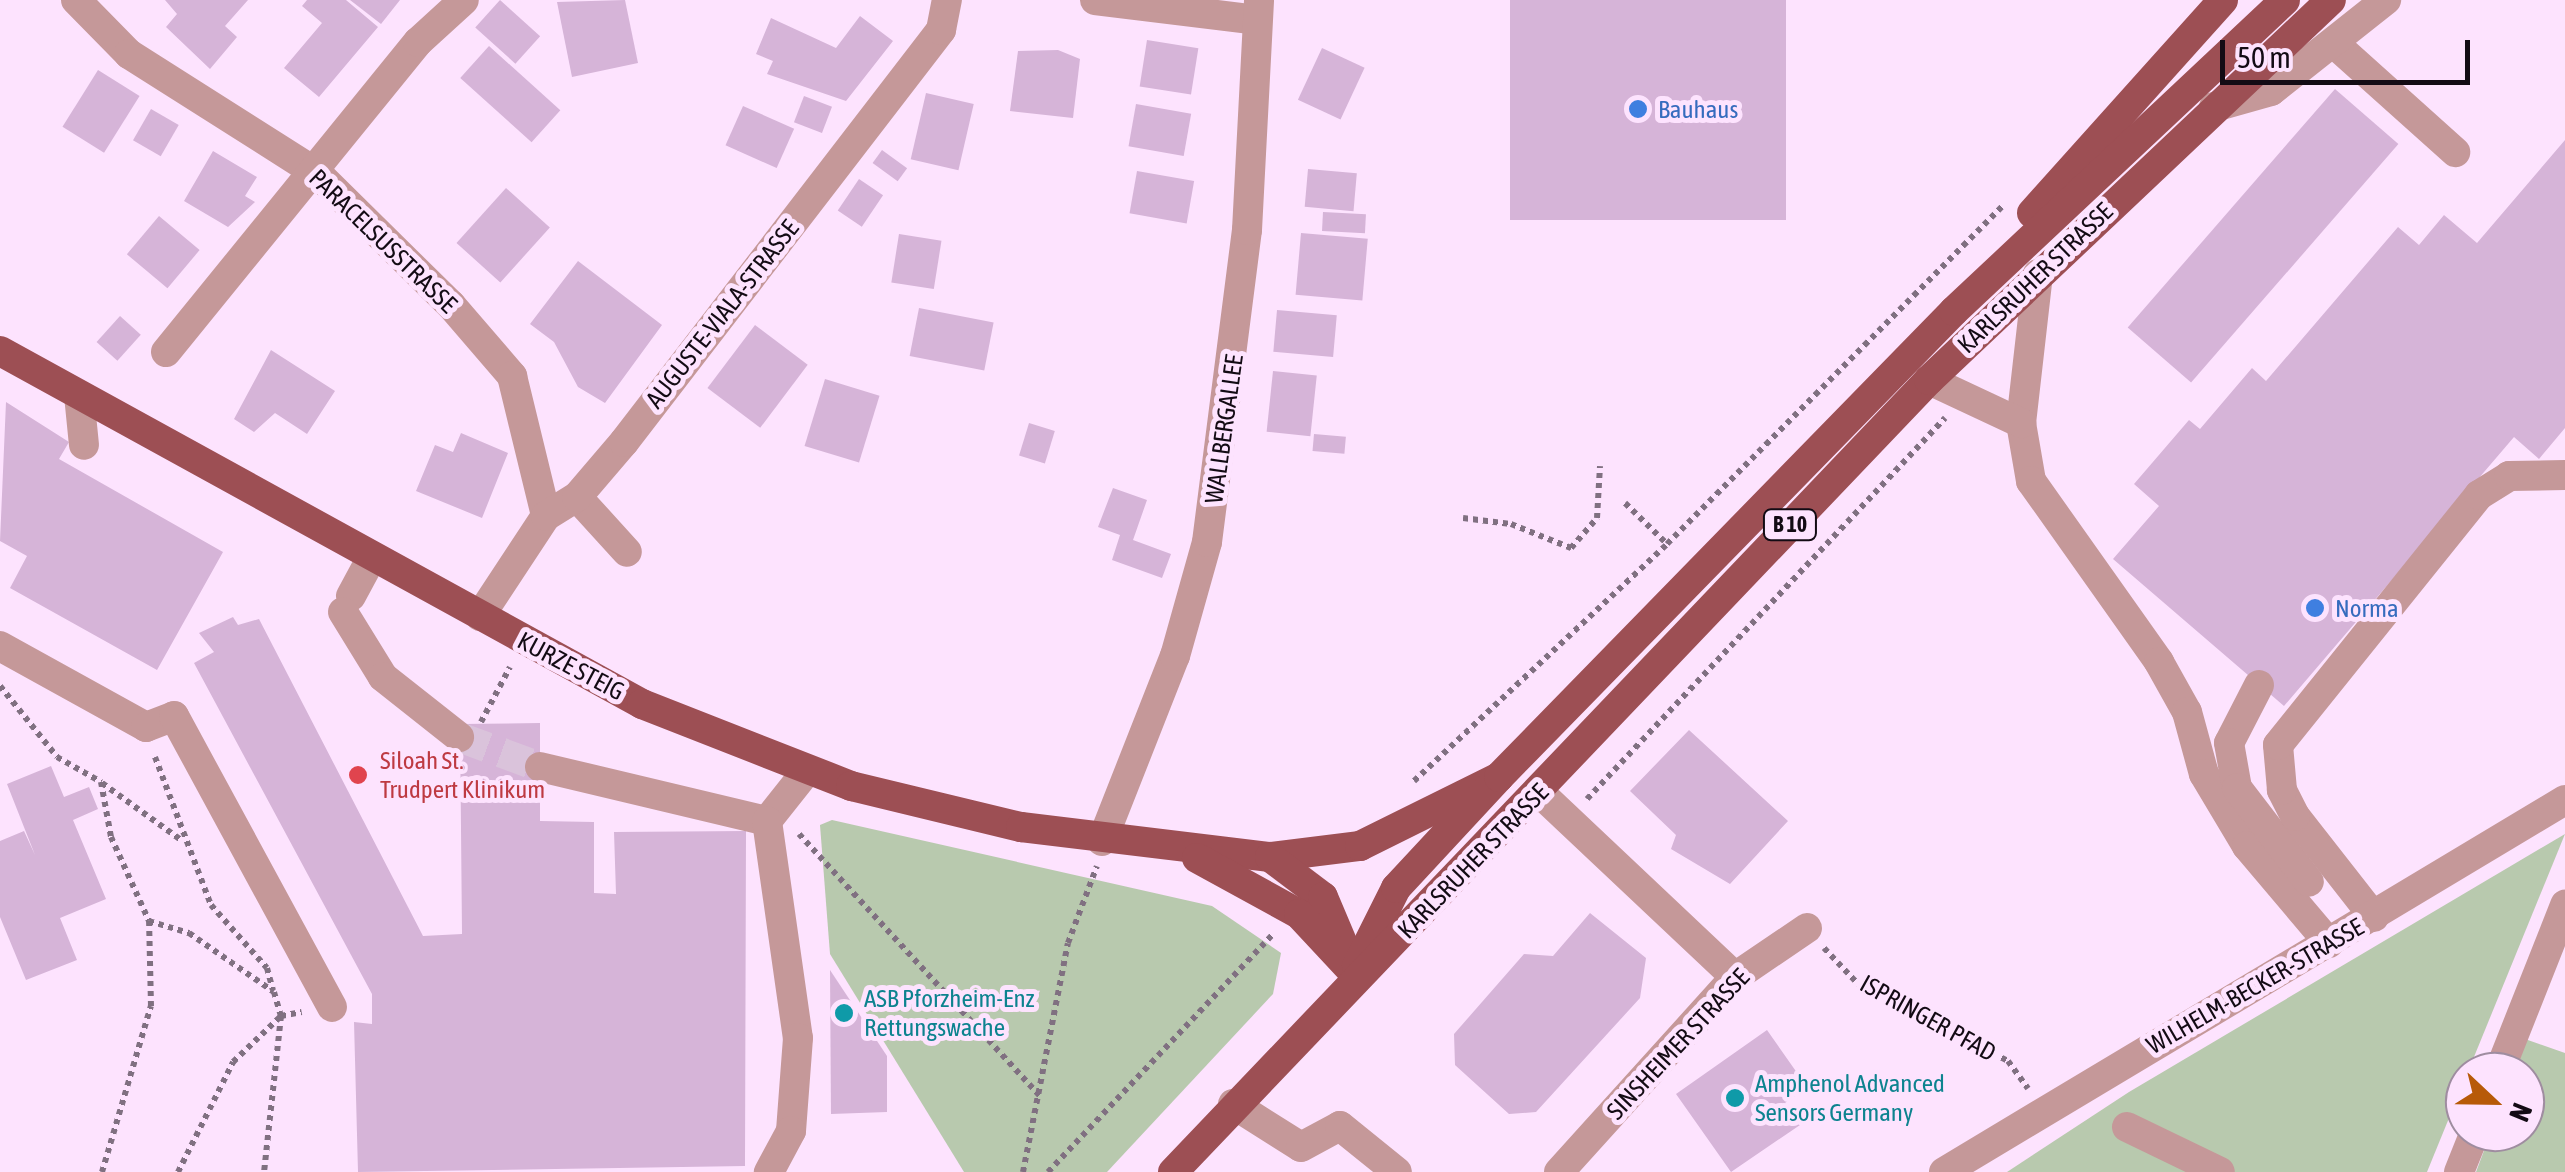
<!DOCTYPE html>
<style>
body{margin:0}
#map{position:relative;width:2565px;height:1172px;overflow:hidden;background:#fde3fe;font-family:"Asap Condensed",sans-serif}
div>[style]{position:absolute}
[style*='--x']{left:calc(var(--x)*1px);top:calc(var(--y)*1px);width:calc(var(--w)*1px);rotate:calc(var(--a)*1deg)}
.green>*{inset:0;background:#b8c9ae}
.building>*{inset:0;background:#d6b4d8;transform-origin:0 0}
.minor-tunnel>*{height:30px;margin-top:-15px;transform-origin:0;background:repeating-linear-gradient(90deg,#dac3db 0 30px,transparent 0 45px)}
.path>*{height:6px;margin-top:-3px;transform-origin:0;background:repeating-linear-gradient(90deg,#807081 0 5px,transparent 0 10px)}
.minor>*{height:30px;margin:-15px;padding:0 15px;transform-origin:15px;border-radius:15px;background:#c59899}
.major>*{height:30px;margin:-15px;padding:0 15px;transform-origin:15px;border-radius:15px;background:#9d4f54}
.dots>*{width:28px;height:28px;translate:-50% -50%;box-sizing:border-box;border:5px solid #fde3fe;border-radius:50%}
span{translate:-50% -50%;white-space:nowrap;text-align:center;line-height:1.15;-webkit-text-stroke:10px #fde3fe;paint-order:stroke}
.shield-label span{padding:2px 8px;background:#fde3fe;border:2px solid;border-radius:8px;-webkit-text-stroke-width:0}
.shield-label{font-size:22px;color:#130b14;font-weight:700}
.shop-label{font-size:25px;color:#366cbe}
.left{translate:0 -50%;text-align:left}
.street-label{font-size:25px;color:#130b14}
.health-label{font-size:25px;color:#be3a42}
.culture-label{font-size:25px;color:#0d838f}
.north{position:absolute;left:2445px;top:1052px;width:100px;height:100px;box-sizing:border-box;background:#fde3fe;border:2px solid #9f8da0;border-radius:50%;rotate:112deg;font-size:28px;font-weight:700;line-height:40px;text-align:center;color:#130b14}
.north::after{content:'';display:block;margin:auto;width:35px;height:45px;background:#b75a08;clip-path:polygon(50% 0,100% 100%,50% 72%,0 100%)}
.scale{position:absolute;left:2220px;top:40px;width:250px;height:45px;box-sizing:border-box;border:5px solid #130b14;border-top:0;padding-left:12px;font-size:30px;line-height:35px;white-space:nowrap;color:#130b14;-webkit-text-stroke:8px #fde3fe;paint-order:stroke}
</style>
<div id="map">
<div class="green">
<i style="clip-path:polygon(832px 820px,1212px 906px,1281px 953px,1273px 994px,1107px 1172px,964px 1172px,830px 954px,820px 825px)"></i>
<i style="clip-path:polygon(2565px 834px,2427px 1172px,2007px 1172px,2129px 1092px)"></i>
<i style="clip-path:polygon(2525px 1039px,2565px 1053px,2565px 1172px,2476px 1172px,2491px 1132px,2525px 1132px,2525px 1072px,2513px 1072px)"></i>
</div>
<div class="building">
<i style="clip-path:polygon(165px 0,248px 0,225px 26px,237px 37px,210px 69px,166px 27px,177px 14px)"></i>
<i style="clip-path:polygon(307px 0,346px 0,378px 27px,319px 97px,284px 68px,322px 23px,302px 6px)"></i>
<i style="clip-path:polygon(350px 0,400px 0,381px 24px)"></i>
<i style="left:500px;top:0;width:54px;height:37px;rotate:42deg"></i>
<i style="clip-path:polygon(625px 0,638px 63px,572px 77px,557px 2px)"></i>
<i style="left:1510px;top:0;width:276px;height:220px"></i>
<i style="clip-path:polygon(860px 16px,893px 41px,846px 101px,767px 74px,773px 61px,756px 54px,771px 18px,836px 48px)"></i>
<i style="left:1147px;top:40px;width:52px;height:47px;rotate:9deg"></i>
<i style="left:489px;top:46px;width:96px;height:43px;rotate:42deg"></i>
<i style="left:1322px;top:48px;width:47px;height:57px;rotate:25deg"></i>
<i style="clip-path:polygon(1058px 50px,1080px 59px,1073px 118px,1010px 111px,1018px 51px)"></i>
<i style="left:98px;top:70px;width:49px;height:67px;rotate:32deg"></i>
<i style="left:2335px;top:89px;width:84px;height:316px;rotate:41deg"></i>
<i style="left:926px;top:93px;width:49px;height:68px;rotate:13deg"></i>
<i style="left:804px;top:96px;width:30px;height:28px;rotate:21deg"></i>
<i style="left:1136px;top:104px;width:56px;height:43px;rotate:10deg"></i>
<i style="left:743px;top:106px;width:56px;height:43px;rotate:24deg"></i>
<i style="left:151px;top:109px;width:32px;height:36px;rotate:30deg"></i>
<i style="clip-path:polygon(2565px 140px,2565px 428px,2539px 459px,2514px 437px,2284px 706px,2113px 559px,2159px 506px,2134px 484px,2189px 420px,2200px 429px,2252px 368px,2266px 381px,2398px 227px,2419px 245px,2444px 215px,2477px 243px)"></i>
<i style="left:882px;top:150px;width:31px;height:16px;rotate:36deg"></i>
<i style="clip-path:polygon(213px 151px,257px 177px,245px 196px,255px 202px,228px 227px,184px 201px)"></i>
<i style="left:1308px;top:169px;width:49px;height:38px;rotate:5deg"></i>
<i style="left:1137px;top:171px;width:58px;height:43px;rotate:10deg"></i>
<i style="left:859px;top:179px;width:29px;height:38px;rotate:34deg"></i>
<i style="left:506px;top:188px;width:59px;height:74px;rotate:42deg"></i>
<i style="left:1323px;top:212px;width:43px;height:19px;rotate:3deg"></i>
<i style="left:159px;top:216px;width:53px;height:50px;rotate:40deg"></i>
<i style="left:1301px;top:233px;width:67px;height:62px;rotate:5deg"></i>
<i style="left:899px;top:234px;width:43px;height:49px;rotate:9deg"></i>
<i style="clip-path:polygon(578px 261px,662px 325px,605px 403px,578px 387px,554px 342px,530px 324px)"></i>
<i style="left:919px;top:308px;width:76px;height:49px;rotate:11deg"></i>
<i style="left:1277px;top:310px;width:60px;height:42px;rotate:5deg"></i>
<i style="left:120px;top:316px;width:28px;height:35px;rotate:42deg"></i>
<i style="left:755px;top:325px;width:66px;height:79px;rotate:37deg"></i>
<i style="clip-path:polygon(271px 350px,335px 391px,307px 434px,275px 413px,254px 432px,234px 419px)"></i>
<i style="left:1273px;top:371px;width:44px;height:61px;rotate:6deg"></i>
<i style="left:825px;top:379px;width:57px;height:70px;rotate:17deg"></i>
<i style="clip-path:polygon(6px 402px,69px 442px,59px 459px,223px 552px,157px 670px,10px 588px,27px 556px,0 541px)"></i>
<i style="left:1029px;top:423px;width:27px;height:34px;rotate:17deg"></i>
<i style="clip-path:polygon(461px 433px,508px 453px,482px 518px,416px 491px,435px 445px,453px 452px)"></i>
<i style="left:1314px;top:434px;width:32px;height:17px;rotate:5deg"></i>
<i style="clip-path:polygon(1113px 488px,1147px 500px,1133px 540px,1171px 554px,1162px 578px,1112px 560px,1120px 535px,1098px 527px)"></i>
<i style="clip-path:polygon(233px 617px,238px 625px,259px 619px,423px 936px,462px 934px,460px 724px,540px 723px,540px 821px,594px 822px,594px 893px,616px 894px,614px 832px,746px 831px,745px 1166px,358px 1172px,354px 1022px,372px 1024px,372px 994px,194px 663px,214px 652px,199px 633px)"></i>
<i style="clip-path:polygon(1689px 730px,1788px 821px,1730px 884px,1671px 849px,1676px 835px,1630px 791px)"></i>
<i style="clip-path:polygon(51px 766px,64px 797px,89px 787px,98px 809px,73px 820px,106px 899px,60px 918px,77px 960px,26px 980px,0 917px,0 841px,24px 831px,35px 855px,7px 784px)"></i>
<i style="clip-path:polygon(1590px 913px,1646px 958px,1640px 998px,1536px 1112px,1509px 1114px,1455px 1065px,1454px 1034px,1524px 954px,1553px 956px)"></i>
<i style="clip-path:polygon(830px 970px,887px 1056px,887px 1112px,831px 1114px)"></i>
<i style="clip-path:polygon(1767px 1030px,1807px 1087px,1785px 1103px,1800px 1125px,1731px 1172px,1676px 1094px)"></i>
</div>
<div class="minor-tunnel">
<i style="--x:459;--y:737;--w:86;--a:20.3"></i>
</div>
<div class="path">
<i style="--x:1625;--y:503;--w:59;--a:44.3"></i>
<i style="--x:1463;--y:518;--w:48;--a:7.1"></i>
<i style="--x:1511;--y:524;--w:65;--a:21.8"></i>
<i style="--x:1571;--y:548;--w:40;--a:-49"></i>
<i style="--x:1597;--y:518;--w:52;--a:-86.7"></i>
<i style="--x:0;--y:686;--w:91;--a:51.2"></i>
<i style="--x:57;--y:757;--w:51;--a:29.6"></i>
<i style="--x:101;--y:782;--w:56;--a:79.7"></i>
<i style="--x:111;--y:837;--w:92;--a:65.7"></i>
<i style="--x:481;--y:722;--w:62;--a:-62.2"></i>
<i style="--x:155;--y:757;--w:158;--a:69.3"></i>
<i style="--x:211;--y:905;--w:84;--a:48.4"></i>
<i style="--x:267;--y:968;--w:23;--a:75"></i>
<i style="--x:1414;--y:781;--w:347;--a:-43.1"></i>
<i style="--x:1667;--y:544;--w:475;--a:-45.2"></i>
<i style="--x:102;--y:783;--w:97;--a:35.8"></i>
<i style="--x:1587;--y:799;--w:523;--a:-46.78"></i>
<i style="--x:799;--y:834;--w:356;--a:47.4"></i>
<i style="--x:1824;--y:948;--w:51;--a:46.6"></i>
<i style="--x:1859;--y:985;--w:167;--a:27"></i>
<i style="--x:2008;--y:1061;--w:34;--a:54"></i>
<i style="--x:102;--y:1172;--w:173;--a:-73.6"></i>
<i style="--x:151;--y:1006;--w:85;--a:-91.3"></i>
<i style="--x:149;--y:921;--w:42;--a:16.7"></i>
<i style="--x:189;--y:933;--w:103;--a:34.8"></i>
<i style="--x:274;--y:992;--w:25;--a:74"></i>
<i style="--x:281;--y:1016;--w:157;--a:96.2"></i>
<i style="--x:178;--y:1172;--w:123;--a:-63.4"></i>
<i style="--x:233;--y:1062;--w:66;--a:-43.8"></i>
<i style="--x:281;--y:1016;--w:21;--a:-11"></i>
<i style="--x:1023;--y:1172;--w:233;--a:-78.9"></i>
<i style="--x:1068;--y:943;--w:82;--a:-69.4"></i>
<i style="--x:1048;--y:1172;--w:329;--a:-46.6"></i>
</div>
<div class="minor">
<i style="--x:76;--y:0;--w:76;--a:45.5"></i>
<i style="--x:129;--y:54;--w:224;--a:32.4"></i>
<i style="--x:318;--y:174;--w:187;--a:44.6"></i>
<i style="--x:451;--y:305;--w:94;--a:49.3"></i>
<i style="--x:512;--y:376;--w:144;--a:76.3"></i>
<i style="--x:1095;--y:0;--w:163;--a:7"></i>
<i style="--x:2337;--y:46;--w:159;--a:41.9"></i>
<i style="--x:2214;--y:107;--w:59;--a:-15.7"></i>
<i style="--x:2271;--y:91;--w:147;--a:-38.4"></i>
<i style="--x:2038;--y:274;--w:150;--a:96.5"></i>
<i style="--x:2021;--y:423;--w:59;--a:80.2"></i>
<i style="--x:2031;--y:481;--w:222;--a:54.7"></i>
<i style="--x:2159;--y:662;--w:57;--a:60.8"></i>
<i style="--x:2187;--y:712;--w:64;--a:74.7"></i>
<i style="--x:2204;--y:774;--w:84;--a:59.2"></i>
<i style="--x:2247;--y:846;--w:127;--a:49.8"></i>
<i style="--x:166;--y:352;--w:400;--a:-50.9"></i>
<i style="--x:418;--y:42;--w:62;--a:-42.4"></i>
<i style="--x:1929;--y:380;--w:102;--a:25.1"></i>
<i style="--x:79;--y:395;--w:50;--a:84.3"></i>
<i style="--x:577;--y:497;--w:74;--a:47.7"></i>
<i style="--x:351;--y:596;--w:44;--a:-61.7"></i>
<i style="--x:343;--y:612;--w:76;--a:58.4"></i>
<i style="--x:383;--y:677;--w:97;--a:38.3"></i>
<i style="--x:480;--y:616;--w:120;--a:-56.6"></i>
<i style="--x:546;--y:516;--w:36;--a:-32"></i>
<i style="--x:577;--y:497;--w:72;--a:-49.5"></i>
<i style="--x:624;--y:442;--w:520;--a:-52.42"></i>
<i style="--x:941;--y:30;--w:31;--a:-79"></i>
<i style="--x:0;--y:646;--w:167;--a:29"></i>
<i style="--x:146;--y:727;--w:30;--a:-21"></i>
<i style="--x:174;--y:716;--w:331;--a:61.5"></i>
<i style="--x:2259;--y:685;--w:65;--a:117.3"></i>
<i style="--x:2229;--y:743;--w:46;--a:79.9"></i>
<i style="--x:2237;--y:788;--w:118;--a:52.5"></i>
<i style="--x:540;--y:767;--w:233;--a:13.4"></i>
<i style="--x:767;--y:821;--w:61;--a:-51.6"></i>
<i style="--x:1540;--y:793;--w:268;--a:43.3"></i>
<i style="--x:767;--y:821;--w:219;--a:81.9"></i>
<i style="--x:798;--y:1038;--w:93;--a:94.3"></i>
<i style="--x:791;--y:1131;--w:47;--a:118.2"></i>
<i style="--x:1102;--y:841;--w:199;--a:-68.5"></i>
<i style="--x:1175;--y:656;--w:118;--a:-74.3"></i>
<i style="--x:1207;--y:542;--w:315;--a:-82.7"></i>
<i style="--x:1247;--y:230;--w:230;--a:-87"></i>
<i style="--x:2374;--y:917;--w:128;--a:-128"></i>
<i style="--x:2295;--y:816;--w:29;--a:-117"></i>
<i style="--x:2282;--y:790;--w:45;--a:-95.1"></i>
<i style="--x:2278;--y:745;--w:321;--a:-51.2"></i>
<i style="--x:2479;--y:495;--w:36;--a:-32"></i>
<i style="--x:2509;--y:476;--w:56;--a:-1"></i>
<i style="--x:2499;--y:1072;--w:180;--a:-68.4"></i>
<i style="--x:1233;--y:1104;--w:80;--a:32.3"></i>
<i style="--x:1301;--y:1147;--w:44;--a:-28.3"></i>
<i style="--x:1340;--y:1126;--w:73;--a:38.9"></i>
<i style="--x:2127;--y:1127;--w:103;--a:25.8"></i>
<i style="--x:1559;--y:1172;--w:263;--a:-47.9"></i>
<i style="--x:1735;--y:977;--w:87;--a:-34.2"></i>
<i style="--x:1944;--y:1172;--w:724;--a:-30.92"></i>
<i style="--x:2459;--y:1172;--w:43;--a:-68.2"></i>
</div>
<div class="major">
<i style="--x:2032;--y:213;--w:286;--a:-48.1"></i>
<i style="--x:0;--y:351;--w:733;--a:28.8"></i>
<i style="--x:642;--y:704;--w:225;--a:21.4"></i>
<i style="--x:851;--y:786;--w:175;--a:13.6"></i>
<i style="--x:1021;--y:827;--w:251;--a:6.9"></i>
<i style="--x:1270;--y:857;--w:91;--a:-7"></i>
<i style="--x:1360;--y:846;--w:155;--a:-26.4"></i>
<i style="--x:1270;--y:857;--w:66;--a:37"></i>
<i style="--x:1323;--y:897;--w:69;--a:67.1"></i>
<i style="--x:1197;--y:858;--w:116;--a:28.8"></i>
<i style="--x:1299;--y:914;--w:81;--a:47"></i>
<i style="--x:1357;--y:966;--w:87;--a:-63.4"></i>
<i style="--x:1396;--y:888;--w:151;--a:-47.1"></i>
<i style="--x:1499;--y:777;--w:651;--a:-45.68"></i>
<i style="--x:1954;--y:311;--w:454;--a:-43.2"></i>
<i style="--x:1173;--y:1172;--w:1095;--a:-46.33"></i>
<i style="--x:1929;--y:380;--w:553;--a:-43.39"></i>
</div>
<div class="dots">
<i style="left:1638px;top:109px;background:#3f7fe0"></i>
<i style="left:2315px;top:608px;background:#3f7fe0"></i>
<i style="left:358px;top:775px;background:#e0444e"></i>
<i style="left:844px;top:1013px;background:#0f9aa8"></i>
<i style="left:1735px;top:1098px;background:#0f9aa8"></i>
</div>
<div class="shield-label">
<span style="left:1790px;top:525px">B 10</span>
</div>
<div class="shop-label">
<span class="left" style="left:1658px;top:109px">Bauhaus</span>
<span class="left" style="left:2335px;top:608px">Norma</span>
</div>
<div class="street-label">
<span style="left:383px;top:241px;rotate:44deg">PARACELSUSSTRASSE</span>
<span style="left:2035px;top:278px;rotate:-44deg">KARLSRUHER STRASSE</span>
<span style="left:722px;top:314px;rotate:-52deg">AUGUSTE-VIALA-STRASSE</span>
<span style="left:1224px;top:429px;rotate:-82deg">WALLBERGALLEE</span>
<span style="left:571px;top:666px;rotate:28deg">KURZE STEIG</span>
<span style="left:1473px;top:861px;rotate:-46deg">KARLSRUHER STRASSE</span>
<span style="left:2255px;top:986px;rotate:-30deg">WILHELM-BECKER-STRASSE</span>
<span style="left:1928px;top:1018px;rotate:29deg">ISPRINGER PFAD</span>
<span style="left:1678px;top:1044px;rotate:-47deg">SINSHEIMER STRASSE</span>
</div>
<div class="health-label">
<span class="left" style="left:380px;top:775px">Siloah St.<br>Trudpert Klinikum</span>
</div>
<div class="culture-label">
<span class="left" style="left:864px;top:1013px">ASB Pforzheim-Enz<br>Rettungswache</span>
<span class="left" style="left:1755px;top:1098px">Amphenol Advanced<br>Sensors Germany</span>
</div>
<div class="north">N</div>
<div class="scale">50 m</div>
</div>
